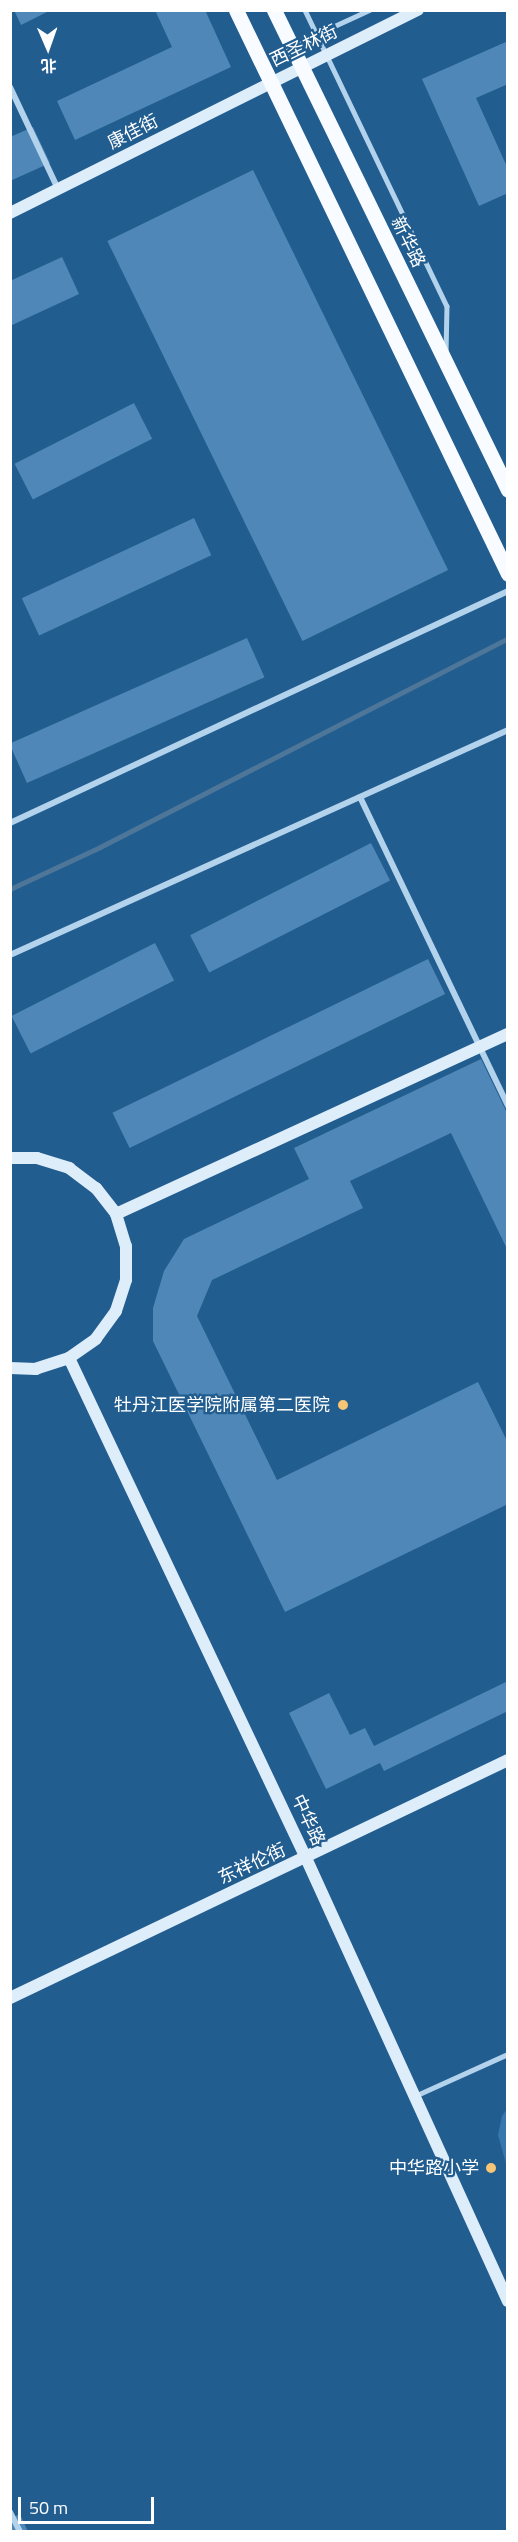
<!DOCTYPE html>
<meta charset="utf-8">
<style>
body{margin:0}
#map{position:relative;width:518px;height:2542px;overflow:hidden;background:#225d90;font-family:"Titillium Web","Noto Sans SC",sans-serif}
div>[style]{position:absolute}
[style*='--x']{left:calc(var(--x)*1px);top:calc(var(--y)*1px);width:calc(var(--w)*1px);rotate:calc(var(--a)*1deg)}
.green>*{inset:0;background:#3677ad}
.stream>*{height:5px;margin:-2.5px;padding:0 2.5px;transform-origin:2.5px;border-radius:2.5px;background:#4d7699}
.building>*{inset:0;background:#4f88b8;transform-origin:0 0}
.lane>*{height:4.5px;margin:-2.25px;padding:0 2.25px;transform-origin:2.25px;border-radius:2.25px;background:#b3d2ec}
.street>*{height:6px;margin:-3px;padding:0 3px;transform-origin:3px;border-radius:3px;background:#b3d2ec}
.secondary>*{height:12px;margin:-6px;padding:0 6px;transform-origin:6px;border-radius:6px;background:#deedfa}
.primary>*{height:15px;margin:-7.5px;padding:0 7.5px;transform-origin:7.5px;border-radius:7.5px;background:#f8fbff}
.dots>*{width:16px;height:16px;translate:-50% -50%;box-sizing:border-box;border:3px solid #225d90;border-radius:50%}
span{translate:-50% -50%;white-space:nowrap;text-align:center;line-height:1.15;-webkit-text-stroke:4.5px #225d90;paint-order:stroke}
.street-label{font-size:18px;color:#fff}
.poi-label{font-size:18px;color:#fff}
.right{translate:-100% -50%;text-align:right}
.frame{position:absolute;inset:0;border:12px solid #fff;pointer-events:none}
.north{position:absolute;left:18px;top:18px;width:60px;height:60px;-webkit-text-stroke:4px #225d90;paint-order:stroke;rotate:178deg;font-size:16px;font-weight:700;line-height:24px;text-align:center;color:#fff}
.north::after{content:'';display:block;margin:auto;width:21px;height:27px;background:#fff;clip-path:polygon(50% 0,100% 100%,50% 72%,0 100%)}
.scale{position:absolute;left:18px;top:2497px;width:136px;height:27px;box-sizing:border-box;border:3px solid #fff;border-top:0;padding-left:8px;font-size:18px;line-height:21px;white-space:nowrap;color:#fff;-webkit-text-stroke:4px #225d90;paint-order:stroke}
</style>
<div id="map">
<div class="green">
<i style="clip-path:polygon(507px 2109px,507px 2167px,498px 2135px,502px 2116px)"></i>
</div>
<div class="stream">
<i style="--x:10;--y:889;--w:99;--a:-25"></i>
<i style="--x:100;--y:847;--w:458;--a:-27.1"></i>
</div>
<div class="building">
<i style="clip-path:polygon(14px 10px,51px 10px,21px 25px)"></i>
<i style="clip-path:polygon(155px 10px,205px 10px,231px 67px,75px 140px,57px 101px,172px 47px)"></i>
<i style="clip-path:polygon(508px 41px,508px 84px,476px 98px,508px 169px,508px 193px,479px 206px,422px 79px)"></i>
<i style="clip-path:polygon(33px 127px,50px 163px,10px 181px,10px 137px)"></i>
<i style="left:253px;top:170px;width:445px;height:162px;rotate:64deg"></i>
<i style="clip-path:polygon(62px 257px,79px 294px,10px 326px,10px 281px)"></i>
<i style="left:134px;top:403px;width:40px;height:134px;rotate:63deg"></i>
<i style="left:194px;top:518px;width:41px;height:190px;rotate:65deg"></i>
<i style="left:247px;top:638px;width:43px;height:260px;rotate:66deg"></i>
<i style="left:371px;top:843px;width:42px;height:203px;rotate:63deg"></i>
<i style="left:155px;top:943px;width:42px;height:161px;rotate:63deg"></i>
<i style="left:428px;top:959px;width:39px;height:351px;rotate:64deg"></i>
<i style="clip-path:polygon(481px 1059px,508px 1115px,508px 1251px,451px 1133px,350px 1181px,363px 1208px,212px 1280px,197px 1316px,277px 1480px,478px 1382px,508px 1443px,508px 1504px,285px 1612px,153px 1341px,153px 1308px,164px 1271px,184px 1239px,309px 1179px,294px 1148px)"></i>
<i style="clip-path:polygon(508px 1681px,508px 1711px,384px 1771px,380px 1763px,326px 1789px,289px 1713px,329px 1693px,350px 1735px,365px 1728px,374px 1746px)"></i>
<i style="clip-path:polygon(20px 2514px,28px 2532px,10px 2532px,10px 2519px)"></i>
</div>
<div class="lane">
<i style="--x:305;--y:10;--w:328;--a:64.4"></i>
<i style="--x:447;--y:306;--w:47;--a:91.2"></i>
<i style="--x:293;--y:45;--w:84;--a:-24.7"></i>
<i style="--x:417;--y:2095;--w:100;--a:-24.3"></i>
</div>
<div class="street">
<i style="--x:10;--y:87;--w:113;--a:64.8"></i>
<i style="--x:360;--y:797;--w:343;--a:64.4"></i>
<i style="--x:10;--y:823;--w:549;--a:-24.98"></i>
<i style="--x:10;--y:955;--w:546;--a:-24.31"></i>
<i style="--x:10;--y:2512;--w:22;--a:63"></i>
</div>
<div class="secondary">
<i style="--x:10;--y:213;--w:456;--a:-26.5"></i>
<i style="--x:10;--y:1158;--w:27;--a:0"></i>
<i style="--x:37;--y:1158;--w:34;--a:17"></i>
<i style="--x:69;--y:1168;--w:34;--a:37"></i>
<i style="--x:96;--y:1188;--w:33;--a:52"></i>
<i style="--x:116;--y:1214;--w:34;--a:73"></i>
<i style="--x:126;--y:1246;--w:34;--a:90"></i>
<i style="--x:126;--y:1280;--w:33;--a:108"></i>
<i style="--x:116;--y:1311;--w:34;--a:126"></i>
<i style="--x:96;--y:1339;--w:33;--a:145"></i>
<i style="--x:69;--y:1358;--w:35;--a:162"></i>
<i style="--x:36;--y:1369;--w:26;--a:-178"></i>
<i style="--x:116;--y:1214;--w:431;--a:-24.7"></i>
<i style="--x:69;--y:1358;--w:553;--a:64.64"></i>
<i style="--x:306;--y:1858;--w:487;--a:65.5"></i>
<i style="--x:10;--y:1998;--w:552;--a:-25.54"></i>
</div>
<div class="primary">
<i style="--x:236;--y:10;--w:626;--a:64.25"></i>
<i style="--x:274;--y:10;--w:534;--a:64.01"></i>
</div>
<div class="dots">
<i style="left:343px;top:1405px;background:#f8c575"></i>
<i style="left:491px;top:2168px;background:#f8c575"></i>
</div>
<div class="street-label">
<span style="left:304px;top:46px;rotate:-26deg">西圣林街</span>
<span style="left:133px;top:132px;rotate:-27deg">康佳街</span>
<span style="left:408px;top:242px;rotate:64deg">新华路</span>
<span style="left:308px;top:1820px;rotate:65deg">中华路</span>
<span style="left:252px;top:1864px;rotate:-25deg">东祥伦街</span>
</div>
<div class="poi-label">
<span class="right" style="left:330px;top:1405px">牡丹江医学院附属第二医院</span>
<span class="right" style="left:479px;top:2168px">中华路小学</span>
</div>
<div class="frame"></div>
<div class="north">北</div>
<div class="scale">50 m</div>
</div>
